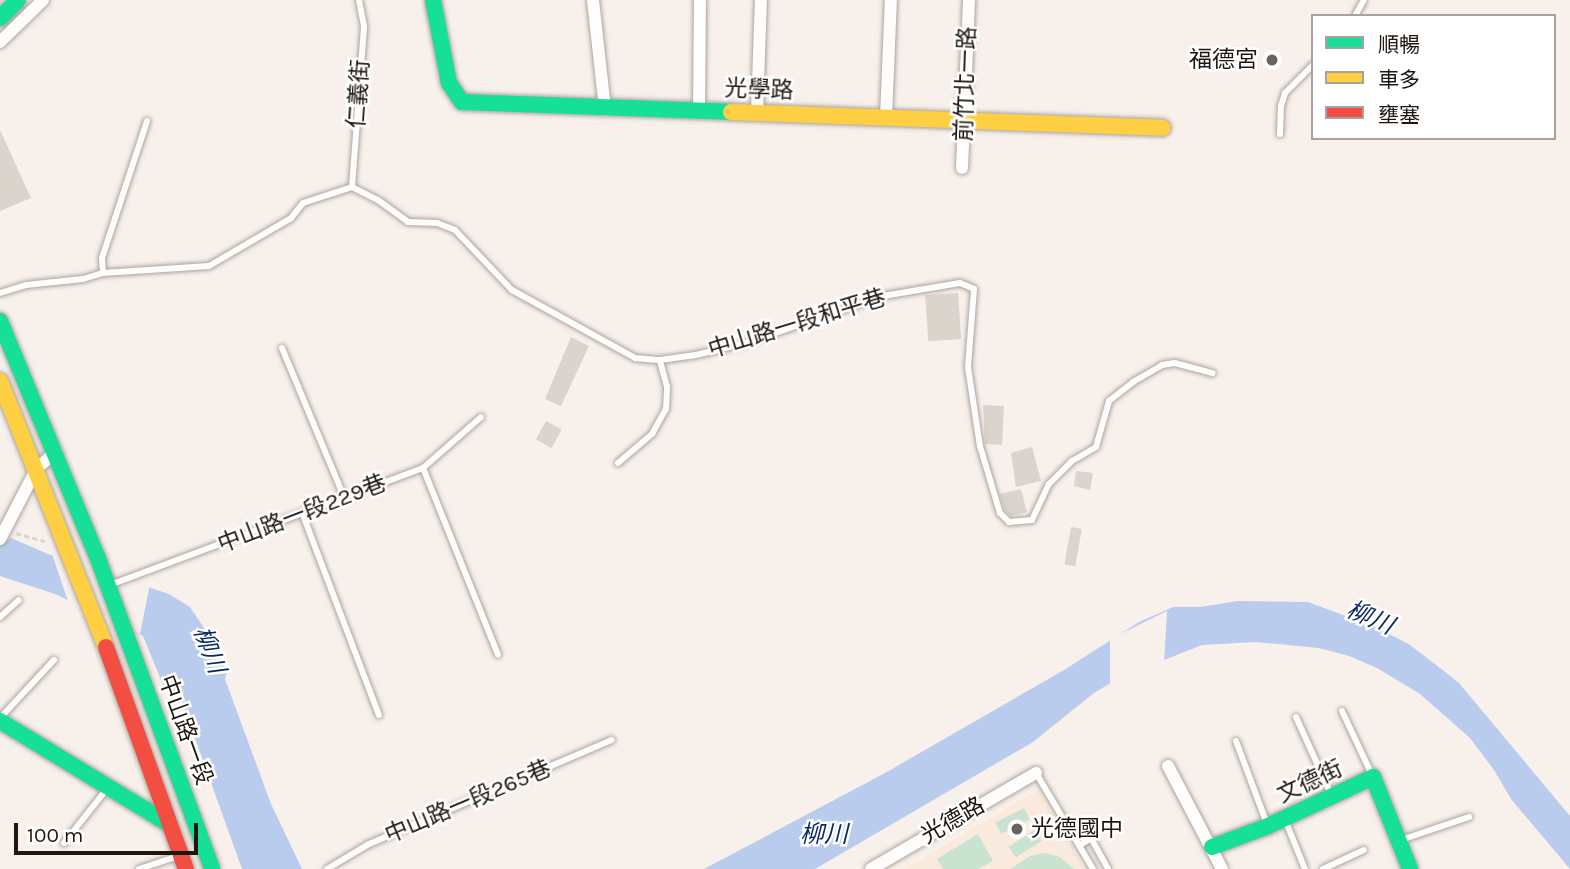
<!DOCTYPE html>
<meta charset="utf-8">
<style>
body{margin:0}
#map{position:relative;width:1570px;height:869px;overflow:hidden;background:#f8f1eb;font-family:Karla,"Noto Sans TC",sans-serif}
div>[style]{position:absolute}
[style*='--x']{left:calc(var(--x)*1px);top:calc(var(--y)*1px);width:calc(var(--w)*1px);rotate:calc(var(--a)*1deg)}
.built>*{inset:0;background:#faeadd}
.green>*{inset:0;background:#c9e3d0;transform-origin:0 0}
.water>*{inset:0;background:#baccee}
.pier>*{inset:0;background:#f8f1eb}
.building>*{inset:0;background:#dad4cd;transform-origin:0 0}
.path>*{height:2.5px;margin-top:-1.25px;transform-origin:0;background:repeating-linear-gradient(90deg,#d8d6d4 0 5px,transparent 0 8.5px)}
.roads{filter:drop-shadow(0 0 2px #aca59f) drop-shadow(0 0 2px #aca59f)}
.lane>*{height:6px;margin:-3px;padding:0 3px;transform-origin:3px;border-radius:3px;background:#fefdfc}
.street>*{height:12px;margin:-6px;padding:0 6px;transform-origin:6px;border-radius:6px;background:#fefdfc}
.fast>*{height:16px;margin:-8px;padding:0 8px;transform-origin:8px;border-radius:8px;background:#16e098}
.slow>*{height:16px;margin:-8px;padding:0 8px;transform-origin:8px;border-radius:8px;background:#ffcf43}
.jam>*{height:16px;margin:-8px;padding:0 8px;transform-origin:8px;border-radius:8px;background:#f24e42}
.dots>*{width:19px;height:19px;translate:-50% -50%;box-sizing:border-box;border:4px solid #fff;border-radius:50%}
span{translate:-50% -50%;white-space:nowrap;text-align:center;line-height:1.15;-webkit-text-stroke:5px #fff;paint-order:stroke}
.poi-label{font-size:23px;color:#1e1710}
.right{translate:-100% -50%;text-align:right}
.left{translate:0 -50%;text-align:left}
.street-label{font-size:23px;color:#1e1710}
.water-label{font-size:24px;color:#0c2964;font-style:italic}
.legend{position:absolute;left:1311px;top:14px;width:245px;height:126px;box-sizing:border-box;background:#fff;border:2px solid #a5a29f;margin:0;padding:9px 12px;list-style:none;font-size:21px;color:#1e1710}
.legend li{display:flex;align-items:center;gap:14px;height:35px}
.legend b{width:35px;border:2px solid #a5a29f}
.scale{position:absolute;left:14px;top:823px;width:184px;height:32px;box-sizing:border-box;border:4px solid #1e1710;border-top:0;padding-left:9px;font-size:21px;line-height:24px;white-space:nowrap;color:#1e1710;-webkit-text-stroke:5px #fff;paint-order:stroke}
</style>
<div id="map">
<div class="built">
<i style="clip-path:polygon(1038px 789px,1085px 869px,905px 869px)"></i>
</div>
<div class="green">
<i style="left:1024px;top:808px;width:13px;height:32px;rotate:63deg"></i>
<i style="left:1035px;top:830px;width:13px;height:31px;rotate:58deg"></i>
<i style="clip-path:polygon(978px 834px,993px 861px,978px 869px,943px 869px,937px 859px)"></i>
<i style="clip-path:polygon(1045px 853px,1060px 857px,1074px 869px,1010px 869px,1030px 856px)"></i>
</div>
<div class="water">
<i style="clip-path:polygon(11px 538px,48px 554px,169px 594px,190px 607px,204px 628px,227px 672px,225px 679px,271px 804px,302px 869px,242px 869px,182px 702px,165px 690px,143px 636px,55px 594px,0 576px,0 539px,6px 541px)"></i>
<i style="clip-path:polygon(1238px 601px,1308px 602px,1378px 628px,1410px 645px,1435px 664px,1459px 683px,1570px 816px,1570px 869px,1511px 799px,1494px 770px,1470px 738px,1420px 694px,1377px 668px,1349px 656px,1319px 648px,1256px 642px,1202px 645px,1119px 678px,1094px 693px,1033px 742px,815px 869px,704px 869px,885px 773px,1064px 670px,1139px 622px,1173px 607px,1200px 607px)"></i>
</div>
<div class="pier">
<i style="clip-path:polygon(51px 551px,150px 584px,140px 634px,69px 604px)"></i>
<i style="clip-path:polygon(1167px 611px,1164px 664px,1110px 687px,1110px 639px)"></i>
</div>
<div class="building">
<i style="clip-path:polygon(0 130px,31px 198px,0 211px)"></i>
<i style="left:958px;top:293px;width:46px;height:33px;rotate:86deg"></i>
<i style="clip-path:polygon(571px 337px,589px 346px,561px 406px,545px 399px)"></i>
<i style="clip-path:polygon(983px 405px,1004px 406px,1002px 445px,985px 444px)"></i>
<i style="left:546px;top:421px;width:18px;height:21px;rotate:29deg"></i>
<i style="clip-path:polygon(1032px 447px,1041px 481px,1016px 487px,1011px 453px)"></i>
<i style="clip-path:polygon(1076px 471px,1093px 473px,1090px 490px,1074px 486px)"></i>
<i style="clip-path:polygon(1021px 489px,1027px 512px,1011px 516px,1005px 510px,1000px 494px)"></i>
<i style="left:1071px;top:527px;width:11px;height:38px;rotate:10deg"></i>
</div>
<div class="path">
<i style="--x:16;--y:533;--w:32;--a:16"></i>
</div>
<div class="roads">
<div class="lane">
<i style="--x:1355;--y:16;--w:18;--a:-61"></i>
<i style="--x:1280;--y:134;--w:28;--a:-88"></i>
<i style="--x:1281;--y:106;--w:14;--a:-73"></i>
<i style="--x:1285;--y:93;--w:40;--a:-45"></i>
<i style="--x:352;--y:187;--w:161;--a:-85.7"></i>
<i style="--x:364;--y:26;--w:26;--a:-101"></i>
<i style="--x:103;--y:273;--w:15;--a:-94"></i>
<i style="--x:102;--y:258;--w:144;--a:-71.8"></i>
<i style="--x:0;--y:293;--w:27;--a:-17"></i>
<i style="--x:26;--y:285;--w:57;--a:-6"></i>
<i style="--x:83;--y:279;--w:21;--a:-17"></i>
<i style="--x:103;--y:273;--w:106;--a:-3.8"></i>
<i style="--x:209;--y:266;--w:95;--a:-30.3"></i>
<i style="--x:291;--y:218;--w:19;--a:-51"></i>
<i style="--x:303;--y:203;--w:52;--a:-18.1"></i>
<i style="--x:352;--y:187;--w:29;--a:27"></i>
<i style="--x:378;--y:200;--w:37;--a:36"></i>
<i style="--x:408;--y:222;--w:29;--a:2"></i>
<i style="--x:437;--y:223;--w:19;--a:21"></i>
<i style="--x:455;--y:230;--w:83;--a:46.5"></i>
<i style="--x:512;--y:290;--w:141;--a:28.9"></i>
<i style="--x:635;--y:358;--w:25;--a:5"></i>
<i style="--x:660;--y:360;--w:36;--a:-8"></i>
<i style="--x:696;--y:355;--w:55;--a:-13.8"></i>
<i style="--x:749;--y:342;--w:142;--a:-18.9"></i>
<i style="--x:883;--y:296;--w:78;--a:-9.6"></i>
<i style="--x:960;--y:283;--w:15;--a:23"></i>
<i style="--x:974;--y:289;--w:78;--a:94.4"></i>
<i style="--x:968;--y:367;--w:80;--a:81.4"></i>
<i style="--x:980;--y:446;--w:70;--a:73.4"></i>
<i style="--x:1000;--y:513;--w:13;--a:45"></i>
<i style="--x:1009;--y:522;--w:23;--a:-5"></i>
<i style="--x:1032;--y:520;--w:40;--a:-65"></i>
<i style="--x:1049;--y:484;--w:33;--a:-45"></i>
<i style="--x:1072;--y:461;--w:28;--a:-30"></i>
<i style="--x:1096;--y:447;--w:48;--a:-74.2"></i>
<i style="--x:1109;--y:401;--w:31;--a:-38"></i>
<i style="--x:1133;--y:382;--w:34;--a:-30"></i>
<i style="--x:1162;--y:365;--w:13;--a:-9"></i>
<i style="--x:1175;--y:363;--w:39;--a:15"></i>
<i style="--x:282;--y:348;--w:164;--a:67.4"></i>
<i style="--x:618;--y:463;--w:45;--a:-40.5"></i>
<i style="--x:652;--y:434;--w:29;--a:-61"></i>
<i style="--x:666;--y:409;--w:22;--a:-87"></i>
<i style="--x:667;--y:387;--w:28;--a:-105"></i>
<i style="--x:423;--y:468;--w:201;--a:68.1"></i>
<i style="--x:303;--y:515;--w:214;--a:69.2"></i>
<i style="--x:110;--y:585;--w:334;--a:-20.5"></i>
<i style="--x:423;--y:468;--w:77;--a:-41.3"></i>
<i style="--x:0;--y:617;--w:25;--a:-42"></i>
<i style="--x:1342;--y:711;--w:71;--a:64.9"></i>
<i style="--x:1;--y:717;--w:78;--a:-47.1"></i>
<i style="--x:1296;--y:717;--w:82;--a:65.6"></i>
<i style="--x:1236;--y:741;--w:89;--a:69.5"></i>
<i style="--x:1036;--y:773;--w:112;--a:59.3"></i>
<i style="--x:1286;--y:822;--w:51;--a:68"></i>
<i style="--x:1401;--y:840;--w:72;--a:-18.7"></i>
<i style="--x:64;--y:843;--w:68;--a:-51.6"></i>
<i style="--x:1080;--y:845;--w:13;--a:-32"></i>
<i style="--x:1091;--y:838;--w:35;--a:61"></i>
<i style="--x:139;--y:869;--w:41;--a:-18.4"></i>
<i style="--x:327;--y:869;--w:49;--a:-30.8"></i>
<i style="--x:369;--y:844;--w:264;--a:-23.2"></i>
<i style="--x:1323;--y:869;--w:45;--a:-24.9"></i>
</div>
<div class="street">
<i style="--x:593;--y:0;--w:110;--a:83.7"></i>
<i style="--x:0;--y:42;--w:60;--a:-44.3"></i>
<i style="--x:699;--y:111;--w:111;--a:-89.5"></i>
<i style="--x:757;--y:112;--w:112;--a:-88"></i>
<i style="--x:886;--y:117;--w:117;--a:-87.6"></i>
<i style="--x:962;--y:168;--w:168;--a:-87.6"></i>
<i style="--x:0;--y:539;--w:80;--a:-62.5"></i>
<i style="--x:37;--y:468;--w:25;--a:-40"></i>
<i style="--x:1168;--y:766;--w:116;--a:62.3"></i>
<i style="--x:871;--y:869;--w:191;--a:-30.2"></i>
</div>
<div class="fast">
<i style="--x:433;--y:0;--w:85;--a:79.1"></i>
<i style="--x:449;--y:83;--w:23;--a:56"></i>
<i style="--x:462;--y:102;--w:269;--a:2.1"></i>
<i style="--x:0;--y:18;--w:25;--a:-45"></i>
<i style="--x:0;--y:321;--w:254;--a:67.6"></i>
<i style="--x:97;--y:556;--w:333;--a:69.8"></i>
<i style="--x:0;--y:721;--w:198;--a:31.4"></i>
<i style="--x:1212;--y:847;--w:60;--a:-20.6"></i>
<i style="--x:1268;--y:826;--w:116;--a:-25"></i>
<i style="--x:1373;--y:777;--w:99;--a:68.1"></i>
</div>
<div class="slow">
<i style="--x:731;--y:112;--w:432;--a:2.1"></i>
<i style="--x:0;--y:381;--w:286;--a:68.3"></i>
</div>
<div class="jam">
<i style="--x:106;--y:647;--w:236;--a:70.2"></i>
</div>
</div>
<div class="dots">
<i style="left:1272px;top:60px;background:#6a635d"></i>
<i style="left:1017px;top:829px;background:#6a635d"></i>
</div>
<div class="poi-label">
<span class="right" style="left:1258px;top:60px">福德宮</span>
<span class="left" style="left:1031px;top:829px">光德國中</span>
</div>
<div class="street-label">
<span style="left:966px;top:84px;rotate:-88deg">前竹北一路</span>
<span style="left:759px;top:90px;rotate:2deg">光學路</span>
<span style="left:359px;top:94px;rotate:-86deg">仁義街</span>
<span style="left:797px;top:324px;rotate:-17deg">中山路一段和平巷</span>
<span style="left:302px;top:514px;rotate:-21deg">中山路一段229巷</span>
<span style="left:185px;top:730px;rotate:70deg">中山路一段</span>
<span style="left:1310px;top:782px;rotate:-25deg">文德街</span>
<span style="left:468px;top:802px;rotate:-23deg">中山路一段265巷</span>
<span style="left:953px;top:821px;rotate:-30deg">光德路</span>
</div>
<div class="water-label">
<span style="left:1370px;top:618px;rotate:23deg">柳川</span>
<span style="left:209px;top:650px;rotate:69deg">柳川</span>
<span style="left:824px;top:835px">柳川</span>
</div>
<ul class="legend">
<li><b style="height:9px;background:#16e098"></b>順暢</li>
<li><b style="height:9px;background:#ffcf43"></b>車多</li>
<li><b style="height:9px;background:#f24e42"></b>壅塞</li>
</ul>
<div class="scale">100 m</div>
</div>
